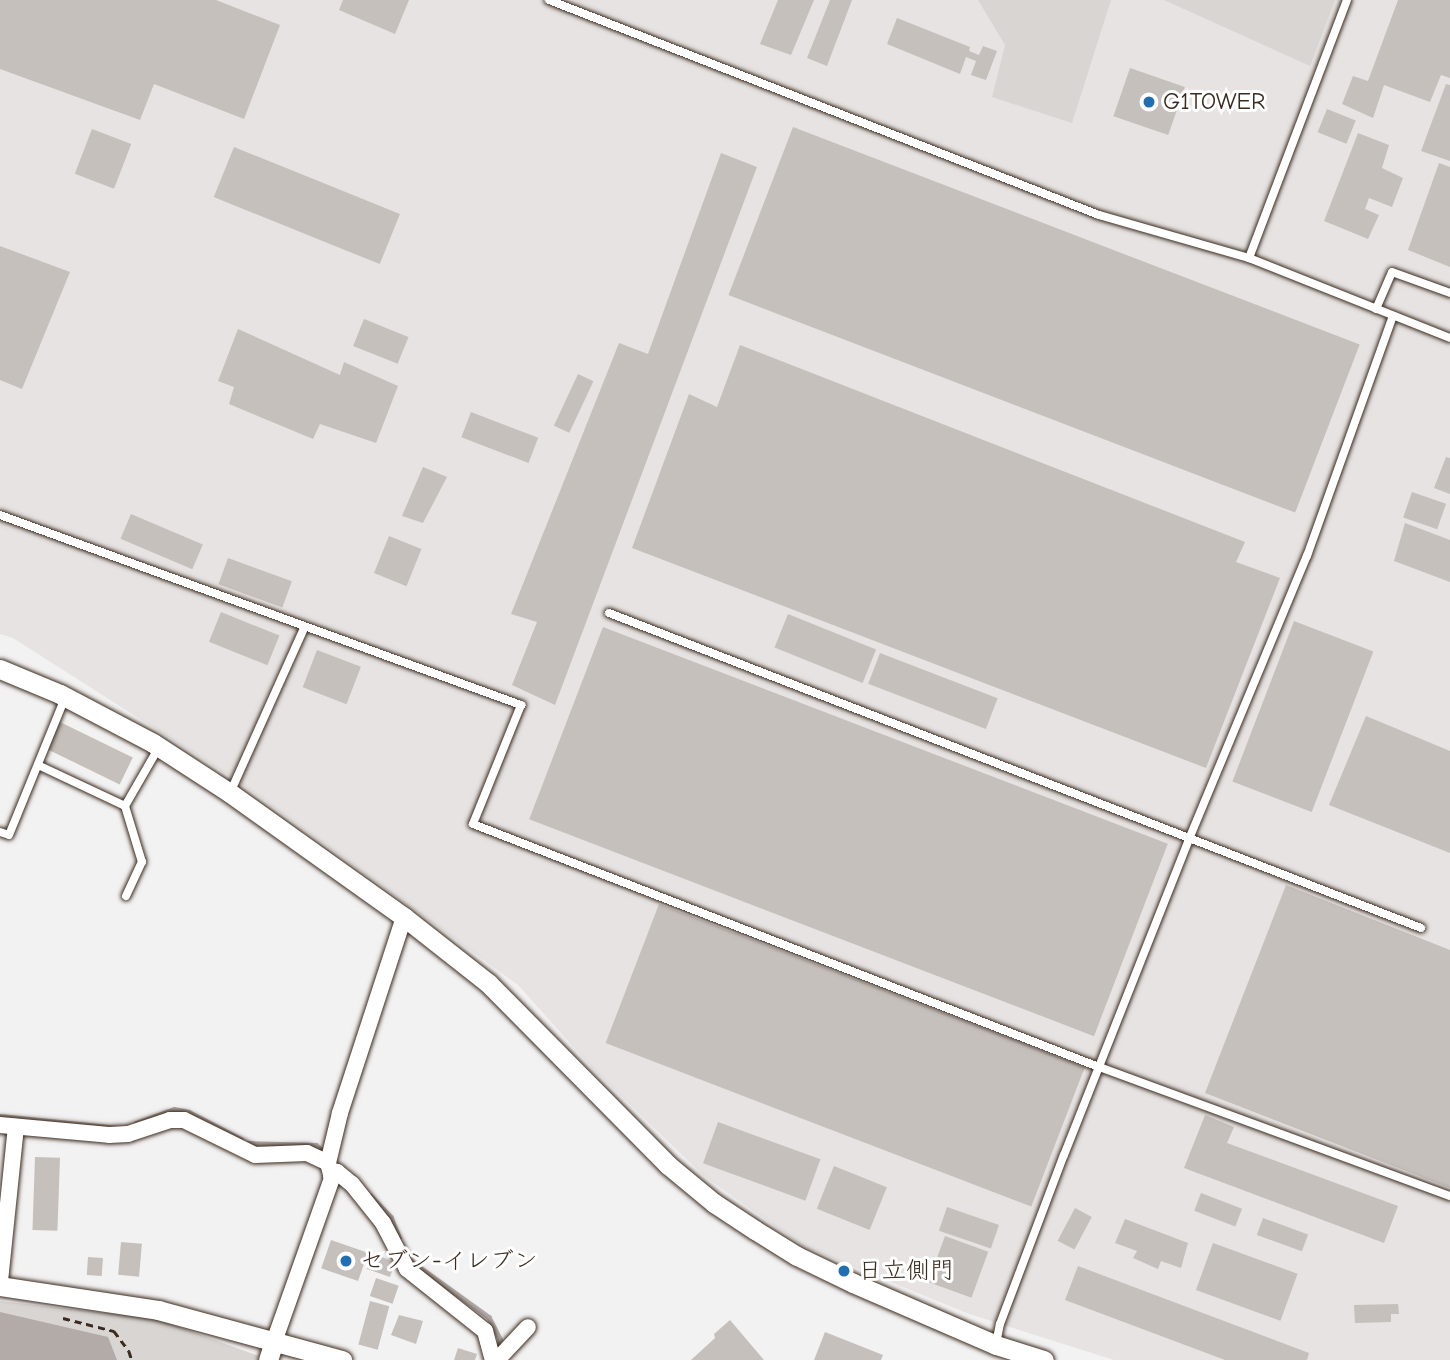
<!DOCTYPE html>
<meta charset="utf-8">
<style>
body{margin:0}
#map{position:relative;width:1450px;height:1360px;overflow:hidden;background:#f3f2f2;font-family:"Comic Neue","Klee One",sans-serif}
div>[style]{position:absolute}
[style*='--x']{left:calc(var(--x)*1px);top:calc(var(--y)*1px);width:calc(var(--w)*1px);rotate:calc(var(--a)*1deg)}
.built>*{inset:0;background:#e6e3e2}
.green>*{inset:0;background:#d8d5d2}
.water>*{inset:0;background:#b2aba7}
.stream>*{height:4.5px;margin:-2.25px;padding:0 2.25px;transform-origin:2.25px;border-radius:2.25px;background:#b2aba7}
.building>*{inset:0;background:#c6c0bd;transform-origin:0 0}
.path>*{height:2.5px;margin-top:-1.25px;transform-origin:0;background:repeating-linear-gradient(90deg,#3b2a1e 0 7px,transparent 0 12px)}
.roads{filter:drop-shadow(0 0 2px #3b2a1e) drop-shadow(0 0 2px #3b2a1e)}
.service>*{height:8px;margin:-4px;padding:0 4px;transform-origin:4px;border-radius:4px;background:#fff}
.minor>*{height:16px;margin:-8px;padding:0 8px;transform-origin:8px;border-radius:8px;background:#fff}
.tertiary>*{height:19px;margin:-9.5px;padding:0 9.5px;transform-origin:9.5px;border-radius:9.5px;background:#fff}
.dots>*{width:19px;height:19px;translate:-50% -50%;box-sizing:border-box;border:4px solid #fff;border-radius:50%}
span{translate:-50% -50%;white-space:nowrap;text-align:center;line-height:1.15;-webkit-text-stroke:6px #fff;paint-order:stroke}
.poi-label{font-size:24px;color:#3b2a1e}
.left{translate:0 -50%;text-align:left}
</style>
<div id="map">
<div class="built">
<i style="clip-path:polygon(0 0,1450px 0,1450px 1360px,1114px 1360px,969px 1314px,803px 1246px,704px 1176px,594px 1070px,518px 985px,237px 781px,13px 638px,0 634px)"></i>
</div>
<div class="green">
<i style="clip-path:polygon(978px 0,1111px 0,1072px 123px,992px 97px,1005px 45px)"></i>
<i style="clip-path:polygon(1164px 0,1335px 0,1310px 66px)"></i>
<i style="clip-path:polygon(0 1301px,157px 1319px,259px 1356px,258px 1360px,0 1360px)"></i>
</div>
<div class="water">
<i style="clip-path:polygon(0 1312px,108px 1337px,117px 1360px,0 1360px)"></i>
</div>
<div class="stream">
<i style="--x:0;--y:1116;--w:119;--a:5.8"></i>
<i style="--x:136;--y:1123;--w:40;--a:-20.2"></i>
<i style="--x:174;--y:1109;--w:15;--a:11"></i>
<i style="--x:189;--y:1112;--w:59;--a:27.4"></i>
<i style="--x:248;--y:1143;--w:68;--a:1.7"></i>
<i style="--x:316;--y:1145;--w:14;--a:39"></i>
<i style="--x:371;--y:1196;--w:29;--a:46"></i>
<i style="--x:391;--y:1217;--w:22;--a:68"></i>
<i style="--x:407;--y:1258;--w:101;--a:35.7"></i>
<i style="--x:489;--y:1317;--w:25;--a:63"></i>
<i style="--x:500;--y:1339;--w:10;--a:84"></i>
</div>
<div class="building">
<i style="clip-path:polygon(0 0,216px 0,280px 25px,244px 119px,154px 84px,140px 120px,0 69px)"></i>
<i style="clip-path:polygon(343px 0,409px 0,395px 34px,339px 10px)"></i>
<i style="clip-path:polygon(778px 0,814px 0,791px 55px,760px 44px)"></i>
<i style="clip-path:polygon(830px 0,852px 0,827px 66px,807px 58px)"></i>
<i style="clip-path:polygon(1398px 0,1450px 0,1450px 78px,1441px 75px,1430px 102px,1384px 85px,1373px 118px,1342px 104px,1353px 76px,1368px 81px)"></i>
<i style="clip-path:polygon(897px 18px,970px 47px,969px 51px,979px 55px,983px 46px,997px 51px,986px 80px,971px 75px,976px 61px,966px 57px,960px 74px,887px 44px)"></i>
<i style="left:1130px;top:68px;width:58px;height:51px;rotate:19deg"></i>
<i style="clip-path:polygon(1446px 84px,1450px 85px,1450px 161px,1421px 151px)"></i>
<i style="left:1327px;top:109px;width:31px;height:25px;rotate:22deg"></i>
<i style="left:793px;top:127px;width:607px;height:180px;rotate:21deg"></i>
<i style="left:92px;top:129px;width:42px;height:48px;rotate:21deg"></i>
<i style="clip-path:polygon(1358px 133px,1389px 145px,1382px 168px,1403px 178px,1392px 207px,1369px 198px,1365px 209px,1379px 215px,1368px 239px,1324px 221px)"></i>
<i style="left:234px;top:147px;width:179px;height:54px;rotate:22deg"></i>
<i style="clip-path:polygon(721px 153px,757px 167px,555px 705px,512px 685px,537px 622px,511px 614px,619px 343px,648px 354px)"></i>
<i style="clip-path:polygon(1439px 163px,1450px 167px,1450px 267px,1408px 250px)"></i>
<i style="clip-path:polygon(0 246px,70px 272px,22px 389px,0 380px)"></i>
<i style="left:364px;top:319px;width:48px;height:29px;rotate:22deg"></i>
<i style="clip-path:polygon(238px 329px,340px 375px,344px 362px,398px 386px,376px 443px,320px 424px,313px 439px,229px 404px,234px 387px,218px 381px)"></i>
<i style="clip-path:polygon(740px 345px,1245px 542px,1236px 562px,1280px 578px,1206px 768px,632px 548px,689px 394px,717px 407px)"></i>
<i style="left:578px;top:374px;width:17px;height:57px;rotate:25deg"></i>
<i style="left:471px;top:412px;width:72px;height:27px;rotate:21deg"></i>
<i style="clip-path:polygon(1446px 457px,1450px 458px,1450px 494px,1434px 488px)"></i>
<i style="clip-path:polygon(423px 467px,447px 477px,423px 523px,402px 516px)"></i>
<i style="left:1412px;top:492px;width:36px;height:27px;rotate:19deg"></i>
<i style="left:131px;top:514px;width:78px;height:27px;rotate:23deg"></i>
<i style="clip-path:polygon(1405px 523px,1450px 540px,1450px 582px,1394px 561px)"></i>
<i style="left:389px;top:536px;width:35px;height:40px;rotate:22deg"></i>
<i style="left:228px;top:558px;width:68px;height:28px;rotate:20deg"></i>
<i style="left:221px;top:612px;width:63px;height:32px;rotate:22deg"></i>
<i style="left:788px;top:614px;width:95px;height:36px;rotate:22deg"></i>
<i style="left:1294px;top:621px;width:85px;height:172px;rotate:21deg"></i>
<i style="left:603px;top:627px;width:605px;height:206px;rotate:21deg"></i>
<i style="left:317px;top:650px;width:47px;height:40px;rotate:21deg"></i>
<i style="left:880px;top:653px;width:126px;height:33px;rotate:21deg"></i>
<i style="clip-path:polygon(1366px 716px,1450px 751px,1450px 853px,1329px 805px)"></i>
<i style="left:60px;top:722px;width:81px;height:30px;rotate:26deg"></i>
<i style="clip-path:polygon(1286px 885px,1450px 950px,1450px 1188px,1205px 1093px)"></i>
<i style="left:659px;top:904px;width:456px;height:149px;rotate:21deg"></i>
<i style="clip-path:polygon(1205px 1115px,1234px 1127px,1227px 1143px,1398px 1206px,1384px 1243px,1184px 1168px)"></i>
<i style="left:718px;top:1122px;width:109px;height:44px;rotate:20deg"></i>
<i style="left:35px;top:1157px;width:25px;height:73px;rotate:2deg"></i>
<i style="left:834px;top:1166px;width:57px;height:46px;rotate:22deg"></i>
<i style="left:1201px;top:1193px;width:44px;height:19px;rotate:21deg"></i>
<i style="left:947px;top:1207px;width:55px;height:25px;rotate:19deg"></i>
<i style="left:1075px;top:1208px;width:19px;height:37px;rotate:28deg"></i>
<i style="left:1263px;top:1218px;width:48px;height:18px;rotate:20deg"></i>
<i style="clip-path:polygon(1125px 1219px,1188px 1243px,1181px 1268px,1161px 1261px,1158px 1269px,1133px 1258px,1137px 1251px,1115px 1243px)"></i>
<i style="left:945px;top:1236px;width:46px;height:49px;rotate:20deg"></i>
<i style="left:331px;top:1240px;width:39px;height:30px;rotate:19deg"></i>
<i style="left:121px;top:1242px;width:21px;height:33px;rotate:5deg"></i>
<i style="left:1213px;top:1243px;width:90px;height:50px;rotate:20deg"></i>
<i style="clip-path:polygon(374px 1253px,395px 1263px,390px 1277px,367px 1269px)"></i>
<i style="left:88px;top:1257px;width:15px;height:18px;rotate:4deg"></i>
<i style="clip-path:polygon(1078px 1266px,1309px 1353px,1307px 1360px,1225px 1360px,1065px 1300px)"></i>
<i style="left:376px;top:1278px;width:24px;height:19px;rotate:19deg"></i>
<i style="left:370px;top:1301px;width:20px;height:45px;rotate:15deg"></i>
<i style="clip-path:polygon(1398px 1304px,1399px 1314px,1391px 1314px,1391px 1322px,1355px 1323px,1354px 1305px)"></i>
<i style="clip-path:polygon(399px 1315px,423px 1321px,416px 1344px,391px 1335px)"></i>
<i style="clip-path:polygon(730px 1320px,764px 1360px,691px 1360px,715px 1338px,714px 1334px)"></i>
<i style="clip-path:polygon(825px 1332px,883px 1355px,881px 1360px,814px 1360px)"></i>
<i style="clip-path:polygon(458px 1348px,477px 1354px,475px 1360px,454px 1360px)"></i>
</div>
<div class="path">
<i style="--x:63;--y:1318;--w:53;--a:14.3"></i>
<i style="--x:114;--y:1331;--w:25;--a:53"></i>
<i style="--x:129;--y:1351;--w:9;--a:72"></i>
</div>
<div class="roads">
<div class="service">
<i style="--x:549;--y:0;--w:591;--a:21.35"></i>
<i style="--x:1099;--y:215;--w:156;--a:16"></i>
<i style="--x:1249;--y:258;--w:216;--a:21.7"></i>
<i style="--x:1249;--y:258;--w:276;--a:-69.2"></i>
<i style="--x:1376;--y:309;--w:40;--a:-66.6"></i>
<i style="--x:1392;--y:272;--w:62;--a:19.9"></i>
<i style="--x:0;--y:515;--w:555;--a:20.04"></i>
<i style="--x:521;--y:705;--w:128;--a:112"></i>
<i style="--x:473;--y:824;--w:672;--a:21.22"></i>
<i style="--x:1099;--y:1067;--w:374;--a:20.2"></i>
<i style="--x:609;--y:613;--w:871;--a:21.2"></i>
<i style="--x:38;--y:765;--w:96;--a:25.2"></i>
<i style="--x:230;--y:793;--w:181;--a:-65.8"></i>
<i style="--x:0;--y:832;--w:9;--a:18"></i>
<i style="--x:9;--y:835;--w:148;--a:-67.8"></i>
<i style="--x:126;--y:896;--w:38;--a:-65"></i>
<i style="--x:142;--y:862;--w:59;--a:-106.9"></i>
<i style="--x:125;--y:806;--w:68;--a:-60"></i>
<i style="--x:996;--y:1344;--w:20;--a:-79"></i>
<i style="--x:1000;--y:1324;--w:181;--a:-69.3"></i>
<i style="--x:1064;--y:1155;--w:340;--a:-68.4"></i>
<i style="--x:1189;--y:839;--w:307;--a:-67.4"></i>
<i style="--x:1307;--y:556;--w:255;--a:-70.3"></i>
</div>
<div class="minor">
<i style="--x:0;--y:1125;--w:109;--a:5.2"></i>
<i style="--x:109;--y:1135;--w:19;--a:-3"></i>
<i style="--x:128;--y:1134;--w:44;--a:-18.4"></i>
<i style="--x:170;--y:1120;--w:14;--a:0"></i>
<i style="--x:184;--y:1120;--w:79;--a:26.2"></i>
<i style="--x:255;--y:1155;--w:52;--a:-2.2"></i>
<i style="--x:307;--y:1153;--w:23;--a:25"></i>
<i style="--x:331;--y:1175;--w:7;--a:-27"></i>
<i style="--x:337;--y:1172;--w:19;--a:39"></i>
<i style="--x:352;--y:1184;--w:50;--a:51.5"></i>
<i style="--x:383;--y:1223;--w:52;--a:62.4"></i>
<i style="--x:407;--y:1269;--w:100;--a:38.5"></i>
<i style="--x:485;--y:1331;--w:30;--a:75"></i>
<i style="--x:0;--y:1281;--w:155;--a:-84.1"></i>
<i style="--x:275;--y:1339;--w:171;--a:-70.5"></i>
<i style="--x:332;--y:1178;--w:16;--a:-105"></i>
<i style="--x:328;--y:1163;--w:51;--a:-76.5"></i>
<i style="--x:340;--y:1113;--w:206;--a:-71.9"></i>
<i style="--x:497;--y:1360;--w:45;--a:-46.8"></i>
</div>
<div class="tertiary">
<i style="--x:0;--y:669;--w:65;--a:22.6"></i>
<i style="--x:60;--y:694;--w:105;--a:27.8"></i>
<i style="--x:153;--y:743;--w:92;--a:33"></i>
<i style="--x:230;--y:793;--w:214;--a:35.5"></i>
<i style="--x:404;--y:917;--w:107;--a:38.2"></i>
<i style="--x:488;--y:983;--w:256;--a:45.3"></i>
<i style="--x:668;--y:1165;--w:60;--a:39.6"></i>
<i style="--x:714;--y:1203;--w:49;--a:33.4"></i>
<i style="--x:755;--y:1230;--w:49;--a:31.8"></i>
<i style="--x:797;--y:1256;--w:62;--a:25.7"></i>
<i style="--x:853;--y:1283;--w:156;--a:23.4"></i>
<i style="--x:996;--y:1345;--w:50;--a:17.4"></i>
<i style="--x:0;--y:1286;--w:160;--a:8.6"></i>
<i style="--x:158;--y:1310;--w:191;--a:15.2"></i>
<i style="--x:268;--y:1360;--w:22;--a:-72"></i>
</div>
</div>
<div class="dots">
<i style="left:1149px;top:102px;background:#1f6fb2"></i>
<i style="left:346px;top:1261px;background:#1f6fb2"></i>
<i style="left:844px;top:1271px;background:#1f6fb2"></i>
</div>
<div class="poi-label">
<span class="left" style="left:1163px;top:102px">G1TOWER</span>
<span class="left" style="left:360px;top:1261px">セブン-イレブン</span>
<span class="left" style="left:858px;top:1271px">日立側門</span>
</div>
</div>
